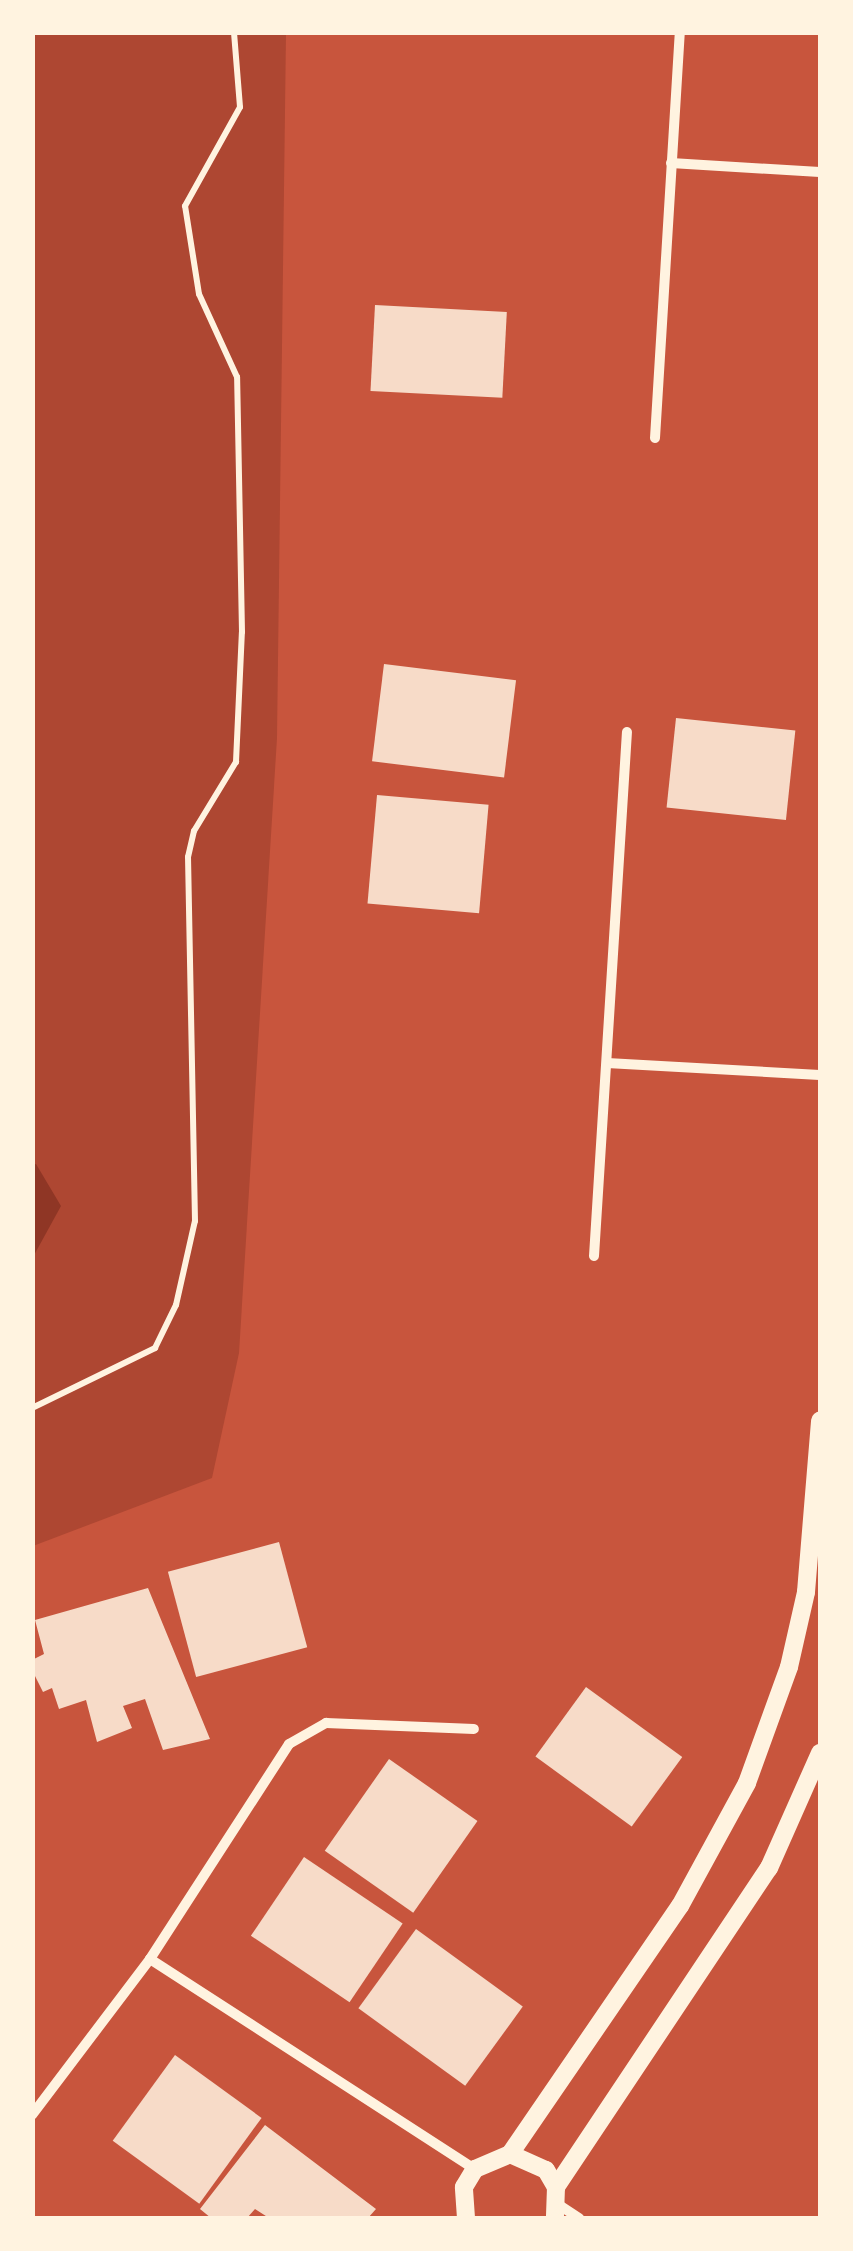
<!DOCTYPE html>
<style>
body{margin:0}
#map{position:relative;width:853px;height:2251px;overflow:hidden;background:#c8553d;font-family:Arial,sans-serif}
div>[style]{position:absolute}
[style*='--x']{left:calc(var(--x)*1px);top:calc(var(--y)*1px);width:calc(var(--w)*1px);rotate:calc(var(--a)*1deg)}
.green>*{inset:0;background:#ae4732}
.water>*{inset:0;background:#8f3625}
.building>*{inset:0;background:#f7dbc8;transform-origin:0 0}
.path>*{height:6px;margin:-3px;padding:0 3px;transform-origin:3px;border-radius:3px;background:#fff3e0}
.minor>*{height:10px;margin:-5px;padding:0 5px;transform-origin:5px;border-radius:5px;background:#fff3e0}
.tertiary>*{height:18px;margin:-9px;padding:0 9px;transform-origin:9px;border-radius:9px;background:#fff3e0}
span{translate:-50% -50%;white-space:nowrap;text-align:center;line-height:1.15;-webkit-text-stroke:9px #fff3e0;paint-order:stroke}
.frame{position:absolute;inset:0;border:35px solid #fff3e0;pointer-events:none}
</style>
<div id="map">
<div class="green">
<i style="clip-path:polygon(33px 33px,286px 33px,277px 738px,239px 1353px,212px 1478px,33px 1546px)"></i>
</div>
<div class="water">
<i style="clip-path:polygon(36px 1164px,61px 1206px,33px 1257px,32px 1165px)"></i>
</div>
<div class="building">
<i style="left:375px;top:305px;width:132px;height:86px;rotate:3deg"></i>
<i style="left:384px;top:664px;width:133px;height:98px;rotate:7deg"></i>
<i style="left:676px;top:718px;width:120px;height:90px;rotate:6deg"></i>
<i style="left:377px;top:795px;width:112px;height:109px;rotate:5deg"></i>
<i style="left:279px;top:1542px;width:109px;height:115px;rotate:75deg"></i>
<i style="clip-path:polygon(148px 1588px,210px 1739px,163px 1750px,145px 1699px,123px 1706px,132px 1728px,97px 1742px,86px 1700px,59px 1709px,52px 1688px,43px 1692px,32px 1670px,32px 1660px,44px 1654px,35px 1620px)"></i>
<i style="left:586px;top:1687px;width:119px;height:86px;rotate:36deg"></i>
<i style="left:389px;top:1759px;width:108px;height:112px;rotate:35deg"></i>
<i style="left:304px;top:1857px;width:119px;height:95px;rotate:34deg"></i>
<i style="left:416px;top:1929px;width:132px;height:98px;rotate:36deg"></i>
<i style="left:175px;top:2055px;width:107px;height:106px;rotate:36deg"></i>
<i style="clip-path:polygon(265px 2125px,376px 2209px,368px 2218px,269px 2218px,255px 2209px,247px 2218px,211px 2218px,200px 2209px)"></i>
</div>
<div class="path">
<i style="--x:32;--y:1408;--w:137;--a:-26"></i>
<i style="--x:155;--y:1348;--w:48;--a:-64"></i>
<i style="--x:176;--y:1305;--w:86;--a:-77.3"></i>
<i style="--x:195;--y:1221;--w:364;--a:-91.1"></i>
<i style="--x:188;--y:857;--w:27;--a:-77"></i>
<i style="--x:194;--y:831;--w:81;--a:-58.7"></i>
<i style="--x:236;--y:762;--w:130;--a:-87.4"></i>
<i style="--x:242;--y:632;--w:255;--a:-91.1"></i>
<i style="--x:237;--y:377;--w:91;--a:-114.6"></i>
<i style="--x:199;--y:294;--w:89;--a:-99"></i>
<i style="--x:185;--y:206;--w:113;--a:-60.9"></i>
<i style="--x:240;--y:107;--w:75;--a:-94.6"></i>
</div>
<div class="minor">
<i style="--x:671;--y:163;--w:149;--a:3.5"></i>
<i style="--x:655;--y:438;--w:407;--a:-86.5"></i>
<i style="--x:607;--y:1063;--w:213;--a:3.2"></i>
<i style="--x:594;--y:1256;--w:525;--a:-86.4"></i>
<i style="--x:150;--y:1959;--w:387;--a:32.9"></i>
<i style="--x:32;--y:2115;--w:196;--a:-52.9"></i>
<i style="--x:150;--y:1959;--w:256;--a:-57.1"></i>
<i style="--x:289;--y:1744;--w:43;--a:-29.6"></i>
<i style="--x:326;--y:1723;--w:148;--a:2.3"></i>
<i style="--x:559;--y:2205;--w:24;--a:33"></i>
</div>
<div class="tertiary">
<i style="--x:510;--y:2154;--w:301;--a:-55.6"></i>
<i style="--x:680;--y:1906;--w:140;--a:-61.4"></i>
<i style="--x:747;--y:1783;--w:123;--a:-70.1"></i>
<i style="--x:789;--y:1667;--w:77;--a:-77.2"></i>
<i style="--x:806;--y:1592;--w:172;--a:-85.3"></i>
<i style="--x:556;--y:2187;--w:384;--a:-56.3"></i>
<i style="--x:769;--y:1868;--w:126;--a:-66.1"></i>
<i style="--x:466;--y:2218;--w:31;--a:-94"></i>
<i style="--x:464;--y:2187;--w:21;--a:-59"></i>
<i style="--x:475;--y:2169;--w:38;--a:-23"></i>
<i style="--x:510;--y:2154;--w:39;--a:24"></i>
<i style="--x:546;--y:2170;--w:20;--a:60"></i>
<i style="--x:556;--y:2187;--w:31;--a:92"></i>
</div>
<div class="frame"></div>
</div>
